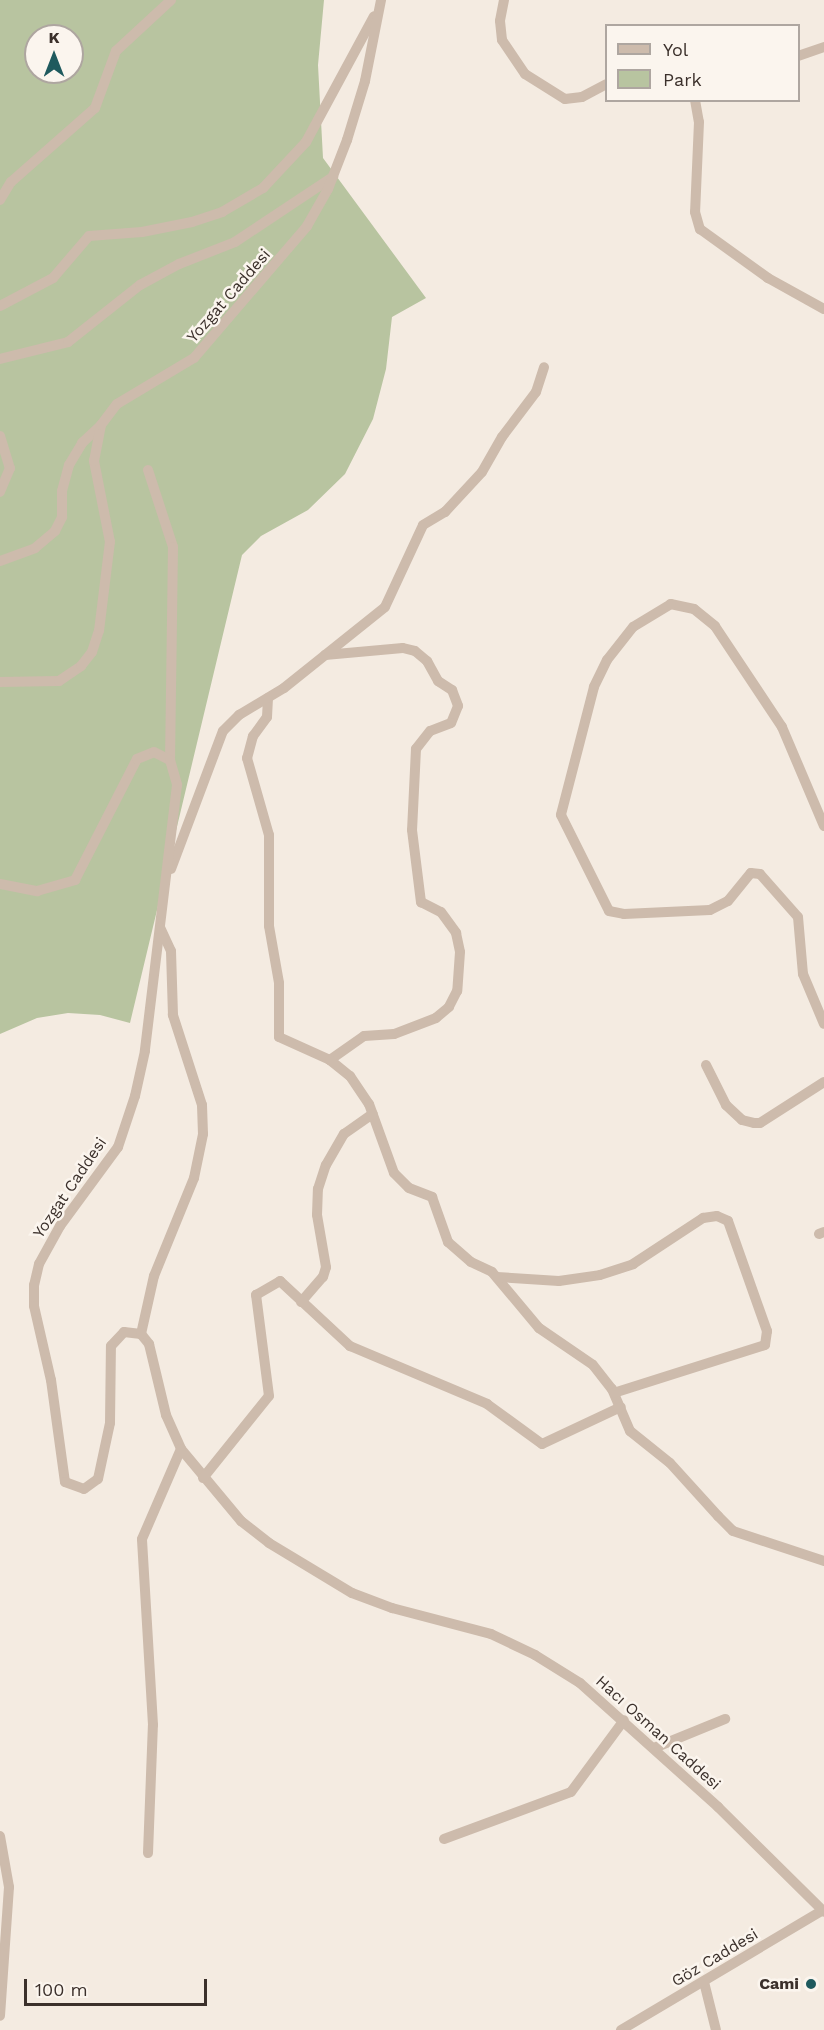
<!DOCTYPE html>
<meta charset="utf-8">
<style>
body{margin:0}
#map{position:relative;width:824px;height:2030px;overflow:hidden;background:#f4ebe1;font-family:"Work Sans",sans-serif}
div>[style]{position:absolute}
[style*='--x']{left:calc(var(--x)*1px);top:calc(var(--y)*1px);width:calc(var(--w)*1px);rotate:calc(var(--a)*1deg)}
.green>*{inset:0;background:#b8c4a0}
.minor>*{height:10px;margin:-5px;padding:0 5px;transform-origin:5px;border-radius:5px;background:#cdbbac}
.dots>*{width:16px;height:16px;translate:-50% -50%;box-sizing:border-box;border:3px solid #fbf5ee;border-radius:50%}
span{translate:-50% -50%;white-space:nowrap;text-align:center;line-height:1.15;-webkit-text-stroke:5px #fbf5ee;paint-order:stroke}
.street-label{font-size:16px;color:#3b302b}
.poi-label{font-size:16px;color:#3b302b;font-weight:700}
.right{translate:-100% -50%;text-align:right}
.legend{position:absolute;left:605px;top:24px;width:195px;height:78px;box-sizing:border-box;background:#fbf5ee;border:2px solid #aea6a0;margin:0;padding:8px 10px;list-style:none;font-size:18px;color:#3b302b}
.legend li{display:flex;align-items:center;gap:12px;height:30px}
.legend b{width:30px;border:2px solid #aea6a0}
.north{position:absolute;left:24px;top:24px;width:60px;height:60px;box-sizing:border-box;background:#fbf5ee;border:2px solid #aea6a0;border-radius:50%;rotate:0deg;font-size:16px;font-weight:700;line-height:24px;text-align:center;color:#3b302b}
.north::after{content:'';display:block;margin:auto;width:21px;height:27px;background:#1f5a5e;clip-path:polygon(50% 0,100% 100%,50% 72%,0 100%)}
.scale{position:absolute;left:24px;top:1979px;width:183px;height:27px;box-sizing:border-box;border:3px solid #3b302b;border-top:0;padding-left:8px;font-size:18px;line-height:21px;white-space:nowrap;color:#3b302b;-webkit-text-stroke:4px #fbf5ee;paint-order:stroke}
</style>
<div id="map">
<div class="green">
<i style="clip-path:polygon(evenodd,0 0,324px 0,318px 65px,323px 158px,426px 298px,392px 317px,386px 369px,373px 419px,345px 474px,308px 510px,261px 536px,242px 555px,130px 1023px,100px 1015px,68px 1013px,37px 1018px,0 1034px,0 0,36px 36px,72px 36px,72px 72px,36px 72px,36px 36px)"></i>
</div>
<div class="minor">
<i style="--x:504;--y:0;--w:21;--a:101"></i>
<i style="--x:500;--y:21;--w:19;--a:84"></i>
<i style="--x:502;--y:40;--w:41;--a:55.9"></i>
<i style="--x:525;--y:74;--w:47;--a:32"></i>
<i style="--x:565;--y:99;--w:17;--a:-7"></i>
<i style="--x:582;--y:97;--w:27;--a:-28"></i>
<i style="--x:798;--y:56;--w:28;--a:-19"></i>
<i style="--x:695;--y:100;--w:22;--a:80"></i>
<i style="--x:699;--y:122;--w:90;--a:92.5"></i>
<i style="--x:695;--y:212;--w:18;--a:74"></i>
<i style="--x:700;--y:229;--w:84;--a:35.8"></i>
<i style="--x:768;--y:278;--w:64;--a:29"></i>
<i style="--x:0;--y:200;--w:21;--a:-59"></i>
<i style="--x:11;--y:182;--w:112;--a:-41.4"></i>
<i style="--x:95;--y:108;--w:61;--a:-69.8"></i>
<i style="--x:116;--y:51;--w:75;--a:-42.8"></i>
<i style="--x:0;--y:306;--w:60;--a:-27.8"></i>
<i style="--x:53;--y:278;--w:55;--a:-49.4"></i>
<i style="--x:89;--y:236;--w:53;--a:-4.3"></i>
<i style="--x:142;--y:232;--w:51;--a:-11.3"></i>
<i style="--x:192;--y:222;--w:32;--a:-18"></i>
<i style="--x:222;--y:212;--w:48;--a:-30.3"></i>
<i style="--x:263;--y:188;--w:63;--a:-46.9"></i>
<i style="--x:306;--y:142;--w:143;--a:-61.6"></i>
<i style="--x:0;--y:359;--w:70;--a:-14"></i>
<i style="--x:68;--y:342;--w:92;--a:-38.4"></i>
<i style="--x:140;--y:285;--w:44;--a:-28.3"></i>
<i style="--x:179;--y:264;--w:60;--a:-21.4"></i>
<i style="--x:235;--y:242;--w:118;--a:-33.6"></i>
<i style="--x:0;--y:436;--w:34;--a:73"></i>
<i style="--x:10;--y:468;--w:26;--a:113"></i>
<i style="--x:148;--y:470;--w:81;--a:72"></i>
<i style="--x:173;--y:547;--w:213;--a:90.8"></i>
<i style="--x:0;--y:561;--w:37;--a:-20"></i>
<i style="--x:35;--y:548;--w:26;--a:-40"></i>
<i style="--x:55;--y:531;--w:16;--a:-63"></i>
<i style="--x:62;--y:517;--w:26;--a:-90"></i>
<i style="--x:62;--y:491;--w:27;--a:-75"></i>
<i style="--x:69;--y:465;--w:26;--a:-59"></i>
<i style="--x:82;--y:443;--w:25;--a:-43"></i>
<i style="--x:325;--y:655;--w:78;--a:-5.1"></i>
<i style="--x:403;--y:648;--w:12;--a:14"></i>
<i style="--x:415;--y:651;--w:16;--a:40"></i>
<i style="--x:427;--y:661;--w:23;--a:61"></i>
<i style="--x:438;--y:681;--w:17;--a:33"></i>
<i style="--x:452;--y:690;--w:17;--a:69"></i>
<i style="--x:458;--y:706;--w:18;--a:112"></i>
<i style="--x:451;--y:723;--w:22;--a:159"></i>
<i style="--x:430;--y:731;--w:23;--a:128"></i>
<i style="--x:416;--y:749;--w:81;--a:92.8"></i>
<i style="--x:412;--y:830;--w:73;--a:82.9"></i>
<i style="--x:421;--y:902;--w:22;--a:27"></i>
<i style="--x:441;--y:912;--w:26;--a:54"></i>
<i style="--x:456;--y:933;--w:19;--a:78"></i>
<i style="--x:460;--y:952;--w:39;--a:94"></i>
<i style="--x:457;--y:991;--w:18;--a:117"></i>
<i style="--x:449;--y:1007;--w:17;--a:140"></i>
<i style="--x:436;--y:1018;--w:45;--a:159.1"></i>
<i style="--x:394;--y:1034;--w:30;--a:176"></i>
<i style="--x:364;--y:1036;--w:42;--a:144.8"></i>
<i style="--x:0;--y:682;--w:59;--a:-1"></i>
<i style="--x:59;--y:681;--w:27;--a:-34"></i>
<i style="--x:81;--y:666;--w:18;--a:-52"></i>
<i style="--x:92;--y:652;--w:22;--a:-72"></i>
<i style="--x:99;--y:631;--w:90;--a:-83"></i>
<i style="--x:110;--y:542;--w:83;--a:-101.2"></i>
<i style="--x:94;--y:461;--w:37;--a:-79"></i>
<i style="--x:101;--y:425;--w:26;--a:-53"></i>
<i style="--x:117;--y:404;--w:90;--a:-30.9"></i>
<i style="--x:194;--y:358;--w:174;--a:-49.4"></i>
<i style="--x:307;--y:226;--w:43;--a:-60.4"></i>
<i style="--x:328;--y:189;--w:53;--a:-68.8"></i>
<i style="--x:347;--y:140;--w:62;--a:-73"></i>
<i style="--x:365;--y:81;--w:83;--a:-78.8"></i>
<i style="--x:268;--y:698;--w:19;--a:93"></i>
<i style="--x:267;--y:717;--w:24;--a:126"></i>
<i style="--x:253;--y:736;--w:23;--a:105"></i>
<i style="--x:247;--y:758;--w:80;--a:74.1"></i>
<i style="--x:269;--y:835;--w:91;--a:90"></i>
<i style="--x:269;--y:926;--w:58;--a:80"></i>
<i style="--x:279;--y:983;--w:54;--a:90"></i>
<i style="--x:279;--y:1037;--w:56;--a:24.3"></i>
<i style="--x:330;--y:1060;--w:26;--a:39"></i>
<i style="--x:350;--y:1076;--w:34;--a:56"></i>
<i style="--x:369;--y:1104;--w:73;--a:70.1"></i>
<i style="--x:394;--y:1173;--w:21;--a:45"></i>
<i style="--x:409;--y:1188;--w:25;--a:21"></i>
<i style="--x:432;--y:1197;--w:48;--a:70.4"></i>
<i style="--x:448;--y:1242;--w:30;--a:41"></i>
<i style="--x:471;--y:1262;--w:23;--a:25"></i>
<i style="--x:492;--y:1272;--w:73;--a:50"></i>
<i style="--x:539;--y:1328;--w:65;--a:34.4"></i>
<i style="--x:593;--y:1365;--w:31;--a:52"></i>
<i style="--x:612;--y:1389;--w:46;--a:66.8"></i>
<i style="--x:630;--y:1431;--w:51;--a:38.7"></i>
<i style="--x:670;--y:1463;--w:72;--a:47.8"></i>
<i style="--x:718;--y:1516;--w:21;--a:45"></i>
<i style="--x:733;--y:1531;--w:96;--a:18.2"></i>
<i style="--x:824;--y:826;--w:108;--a:-113"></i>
<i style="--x:782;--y:727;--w:121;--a:-123.6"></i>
<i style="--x:715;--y:626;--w:27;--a:-141"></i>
<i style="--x:694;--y:609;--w:24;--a:-168"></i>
<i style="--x:671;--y:604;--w:44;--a:148.8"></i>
<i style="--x:633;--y:627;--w:42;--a:128.2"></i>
<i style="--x:607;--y:660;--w:30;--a:116"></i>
<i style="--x:594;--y:687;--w:132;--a:104.5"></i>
<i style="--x:561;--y:815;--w:107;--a:63.4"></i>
<i style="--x:609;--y:911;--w:15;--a:11"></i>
<i style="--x:624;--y:914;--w:86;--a:-2.7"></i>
<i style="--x:710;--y:910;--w:20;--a:-27"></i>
<i style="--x:728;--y:901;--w:36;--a:-51"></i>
<i style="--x:751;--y:873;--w:9;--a:6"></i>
<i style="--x:760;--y:874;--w:57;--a:48.5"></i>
<i style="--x:798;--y:917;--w:57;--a:85"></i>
<i style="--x:803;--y:974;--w:54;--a:67.2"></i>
<i style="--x:171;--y:869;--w:147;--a:-69.4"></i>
<i style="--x:223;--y:731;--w:23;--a:-45"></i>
<i style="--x:239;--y:715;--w:52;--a:-31"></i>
<i style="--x:284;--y:688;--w:129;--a:-38.7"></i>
<i style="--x:385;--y:607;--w:90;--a:-65.1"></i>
<i style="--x:423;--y:525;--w:26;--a:-31"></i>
<i style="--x:445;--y:512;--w:54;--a:-47.2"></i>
<i style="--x:482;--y:472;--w:40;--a:-60.3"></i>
<i style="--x:502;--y:437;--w:56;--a:-52.9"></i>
<i style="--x:536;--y:392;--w:26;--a:-72"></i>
<i style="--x:0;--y:884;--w:38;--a:11"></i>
<i style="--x:37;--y:891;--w:40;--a:-16"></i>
<i style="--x:75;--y:880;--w:136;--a:-62.9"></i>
<i style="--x:137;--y:759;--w:18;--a:-22"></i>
<i style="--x:154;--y:752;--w:18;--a:27"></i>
<i style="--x:170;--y:760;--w:26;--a:74"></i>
<i style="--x:177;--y:785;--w:268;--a:96.9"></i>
<i style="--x:145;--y:1051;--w:46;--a:102.5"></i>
<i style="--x:135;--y:1096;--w:54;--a:108.4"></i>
<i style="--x:118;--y:1147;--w:98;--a:126.3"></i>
<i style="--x:60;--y:1226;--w:43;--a:118.9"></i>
<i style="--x:39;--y:1264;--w:22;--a:103"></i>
<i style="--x:34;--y:1285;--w:21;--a:90"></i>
<i style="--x:34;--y:1306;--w:76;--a:77.1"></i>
<i style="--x:51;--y:1380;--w:103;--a:82.2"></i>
<i style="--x:65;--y:1482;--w:20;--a:20"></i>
<i style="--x:84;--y:1489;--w:17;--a:-36"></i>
<i style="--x:98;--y:1479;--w:57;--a:-77.9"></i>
<i style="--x:110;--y:1423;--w:77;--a:-89.3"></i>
<i style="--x:111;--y:1346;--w:19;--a:-47"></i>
<i style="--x:124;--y:1332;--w:17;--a:7"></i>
<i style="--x:141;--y:1334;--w:13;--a:51"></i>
<i style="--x:149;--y:1344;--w:73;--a:76.5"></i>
<i style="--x:166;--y:1415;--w:37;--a:66"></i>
<i style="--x:181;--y:1449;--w:94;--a:50.2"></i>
<i style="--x:241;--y:1521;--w:36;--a:38"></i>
<i style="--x:269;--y:1543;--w:97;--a:31.1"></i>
<i style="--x:352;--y:1593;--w:43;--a:20.6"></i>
<i style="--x:392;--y:1608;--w:102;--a:14.7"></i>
<i style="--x:491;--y:1634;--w:49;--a:25.5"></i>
<i style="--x:535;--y:1655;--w:53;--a:31.9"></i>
<i style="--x:580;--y:1683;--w:186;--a:41.9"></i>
<i style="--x:718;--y:1807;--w:149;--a:44.7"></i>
<i style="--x:706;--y:1065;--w:45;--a:63.4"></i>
<i style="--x:726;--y:1105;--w:22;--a:43"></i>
<i style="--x:742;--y:1120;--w:12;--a:14"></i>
<i style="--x:754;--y:1123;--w:6;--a:0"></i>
<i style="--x:760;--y:1123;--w:76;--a:-32.6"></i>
<i style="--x:819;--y:1234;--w:5;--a:-22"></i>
<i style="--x:497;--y:1277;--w:62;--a:3.7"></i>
<i style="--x:559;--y:1281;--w:41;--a:-8.3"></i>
<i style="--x:600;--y:1275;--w:35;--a:-18"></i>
<i style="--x:633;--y:1264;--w:84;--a:-33.3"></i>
<i style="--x:703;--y:1218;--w:14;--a:-8"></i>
<i style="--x:717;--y:1216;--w:12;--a:24"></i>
<i style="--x:728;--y:1221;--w:117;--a:70.5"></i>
<i style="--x:767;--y:1331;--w:14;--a:98"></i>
<i style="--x:765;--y:1345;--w:158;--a:162.4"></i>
<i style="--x:301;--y:1302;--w:33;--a:-49"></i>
<i style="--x:323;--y:1277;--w:10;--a:-73"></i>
<i style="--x:326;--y:1267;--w:53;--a:-99.8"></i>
<i style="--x:317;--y:1215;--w:26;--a:-88"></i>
<i style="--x:318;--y:1189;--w:25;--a:-72"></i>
<i style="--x:326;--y:1165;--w:36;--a:-60"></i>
<i style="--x:344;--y:1134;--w:35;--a:-35"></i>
<i style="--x:141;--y:1334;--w:59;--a:-77.4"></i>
<i style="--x:154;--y:1276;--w:106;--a:-67.8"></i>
<i style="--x:194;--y:1178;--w:45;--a:-78.4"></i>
<i style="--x:203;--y:1134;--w:29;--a:-92"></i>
<i style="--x:202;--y:1105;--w:95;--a:-107.9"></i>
<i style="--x:173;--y:1015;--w:64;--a:-91.8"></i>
<i style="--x:171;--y:951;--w:26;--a:-115"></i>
<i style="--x:203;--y:1478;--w:105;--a:-51.2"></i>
<i style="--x:269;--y:1396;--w:102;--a:-97.3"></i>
<i style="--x:256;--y:1295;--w:28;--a:-30"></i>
<i style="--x:280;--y:1281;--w:96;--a:42.9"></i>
<i style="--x:350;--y:1346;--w:149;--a:22.9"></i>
<i style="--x:487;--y:1404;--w:68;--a:36"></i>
<i style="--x:542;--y:1444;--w:87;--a:-25.1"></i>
<i style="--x:654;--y:1748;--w:77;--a:-22.2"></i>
<i style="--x:0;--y:1836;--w:52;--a:80"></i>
<i style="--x:9;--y:1887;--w:129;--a:94"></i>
<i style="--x:444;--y:1839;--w:135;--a:-20.3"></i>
<i style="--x:571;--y:1792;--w:89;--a:-53.6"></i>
<i style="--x:148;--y:1853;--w:128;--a:-87.8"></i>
<i style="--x:153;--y:1725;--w:186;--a:-93.4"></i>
<i style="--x:142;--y:1539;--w:98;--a:-66.6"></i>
<i style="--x:704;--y:1982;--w:49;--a:76"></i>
<i style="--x:621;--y:2030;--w:235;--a:-30.7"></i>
</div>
<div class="dots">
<i style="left:811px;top:1984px;background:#1f5a5e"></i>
</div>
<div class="street-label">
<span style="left:229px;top:296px;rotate:-49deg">Yozgat Caddesi</span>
<span style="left:70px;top:1188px;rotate:-56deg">Yozgat Caddesi</span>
<span style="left:658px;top:1733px;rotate:42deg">Hacı Osman Caddesi</span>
<span style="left:715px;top:1958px;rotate:-31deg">Göz Caddesi</span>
</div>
<div class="poi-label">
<span class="right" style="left:799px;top:1984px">Cami</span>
</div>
<ul class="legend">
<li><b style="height:8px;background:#cdbbac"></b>Yol</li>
<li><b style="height:16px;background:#b8c4a0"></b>Park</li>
</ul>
<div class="north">K</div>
<div class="scale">100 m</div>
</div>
